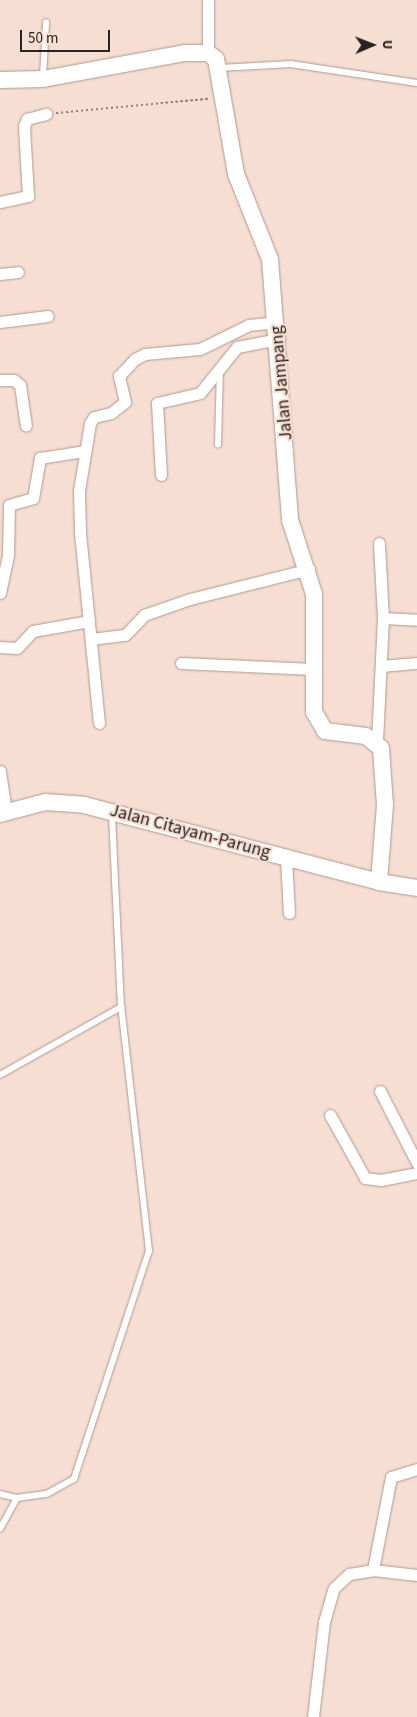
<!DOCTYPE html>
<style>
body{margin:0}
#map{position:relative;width:417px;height:1717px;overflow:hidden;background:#f6ded3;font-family:"Source Sans 3",sans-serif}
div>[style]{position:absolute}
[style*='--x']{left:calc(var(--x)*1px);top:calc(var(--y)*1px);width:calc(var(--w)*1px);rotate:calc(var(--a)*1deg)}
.path>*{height:2px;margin-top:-1px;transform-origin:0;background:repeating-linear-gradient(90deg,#92827a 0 2.5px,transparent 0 5px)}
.roads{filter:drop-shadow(0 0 1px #af998f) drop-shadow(0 0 1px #af998f)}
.lane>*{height:5.5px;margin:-2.75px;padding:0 2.75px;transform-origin:2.75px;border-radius:2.75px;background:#fff}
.street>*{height:11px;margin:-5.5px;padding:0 5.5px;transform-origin:5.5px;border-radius:5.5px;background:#fff}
.secondary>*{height:16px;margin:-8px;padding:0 8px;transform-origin:8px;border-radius:8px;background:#fff}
span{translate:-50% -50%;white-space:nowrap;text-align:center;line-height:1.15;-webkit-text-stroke:4px #f6ded3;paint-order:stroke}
.street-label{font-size:18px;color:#2a221e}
.north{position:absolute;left:347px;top:20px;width:50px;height:50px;-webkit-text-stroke:4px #f6ded3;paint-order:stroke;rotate:89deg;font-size:14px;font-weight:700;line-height:20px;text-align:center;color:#2a221e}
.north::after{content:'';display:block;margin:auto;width:18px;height:22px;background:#2a221e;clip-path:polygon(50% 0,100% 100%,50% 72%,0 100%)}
.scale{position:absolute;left:20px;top:30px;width:90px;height:22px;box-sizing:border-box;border:2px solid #2a221e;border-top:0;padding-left:6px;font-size:15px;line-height:18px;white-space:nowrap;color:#2a221e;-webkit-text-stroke:4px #f6ded3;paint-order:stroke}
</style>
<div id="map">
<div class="path">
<i style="--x:56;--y:113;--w:153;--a:-5.3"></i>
</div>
<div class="roads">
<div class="lane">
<i style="--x:220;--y:68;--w:71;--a:-3.2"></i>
<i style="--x:291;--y:64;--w:127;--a:8.6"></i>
<i style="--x:43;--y:77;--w:54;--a:-86.8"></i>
<i style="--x:218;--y:445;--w:74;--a:-88.5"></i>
<i style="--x:0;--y:1075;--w:139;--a:-29.3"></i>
<i style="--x:0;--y:1494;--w:17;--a:13"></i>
<i style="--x:17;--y:1498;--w:30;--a:-8"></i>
<i style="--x:47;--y:1494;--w:31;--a:-29"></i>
<i style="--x:74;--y:1479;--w:240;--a:-71.8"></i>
<i style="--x:149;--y:1251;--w:246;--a:-96.5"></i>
<i style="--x:121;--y:1007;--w:194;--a:-92.7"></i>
<i style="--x:0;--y:1529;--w:35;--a:-61"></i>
</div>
<div class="street">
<i style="--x:208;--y:53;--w:53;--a:-90"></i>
<i style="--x:0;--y:202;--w:29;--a:-12"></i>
<i style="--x:28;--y:196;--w:70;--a:-93.3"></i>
<i style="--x:24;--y:126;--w:8;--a:-67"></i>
<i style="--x:27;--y:119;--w:20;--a:-15"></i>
<i style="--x:0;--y:274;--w:18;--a:-6"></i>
<i style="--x:0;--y:322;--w:48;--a:-7.1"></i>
<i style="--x:0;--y:380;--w:14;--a:0"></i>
<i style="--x:14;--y:380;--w:8;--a:40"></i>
<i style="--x:20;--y:385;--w:41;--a:81.7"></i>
<i style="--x:161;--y:475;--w:72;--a:-93.2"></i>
<i style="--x:157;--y:403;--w:44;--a:-13.1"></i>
<i style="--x:200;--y:393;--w:59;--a:-51.2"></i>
<i style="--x:237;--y:347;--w:43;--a:-10.8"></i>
<i style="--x:0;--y:593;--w:40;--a:-78"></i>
<i style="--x:8;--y:554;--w:49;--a:-88.8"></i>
<i style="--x:9;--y:505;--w:25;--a:-16"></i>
<i style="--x:33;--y:498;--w:41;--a:-80.1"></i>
<i style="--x:40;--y:458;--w:45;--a:-9"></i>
<i style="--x:383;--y:618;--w:34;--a:3"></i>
<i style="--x:91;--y:639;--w:34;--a:-7"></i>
<i style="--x:125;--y:635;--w:28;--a:-46"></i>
<i style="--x:144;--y:615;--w:49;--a:-19.2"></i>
<i style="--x:190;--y:599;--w:123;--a:-14.1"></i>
<i style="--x:0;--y:647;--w:17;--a:3"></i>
<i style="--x:17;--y:648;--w:23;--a:-47"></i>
<i style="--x:33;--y:631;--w:57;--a:-10.1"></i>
<i style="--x:181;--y:663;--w:132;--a:2.6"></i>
<i style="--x:381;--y:666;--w:36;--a:-5"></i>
<i style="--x:99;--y:723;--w:192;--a:-95.7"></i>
<i style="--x:80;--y:532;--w:41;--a:-91.4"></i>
<i style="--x:79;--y:491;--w:69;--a:-80.8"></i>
<i style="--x:90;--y:423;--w:7;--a:-56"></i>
<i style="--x:94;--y:417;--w:17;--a:-13"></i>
<i style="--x:111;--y:413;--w:18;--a:-38"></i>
<i style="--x:125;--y:402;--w:27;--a:-103"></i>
<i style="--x:119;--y:376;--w:23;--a:-47"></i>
<i style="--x:135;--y:359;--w:11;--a:-27"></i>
<i style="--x:145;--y:354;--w:55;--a:-5.2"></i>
<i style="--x:200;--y:349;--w:55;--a:-26.1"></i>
<i style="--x:249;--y:325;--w:28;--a:-6"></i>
<i style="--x:377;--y:741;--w:123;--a:-87.2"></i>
<i style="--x:383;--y:618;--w:75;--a:-93.1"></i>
<i style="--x:0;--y:771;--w:41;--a:81.7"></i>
<i style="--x:286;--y:858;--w:55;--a:86.9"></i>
<i style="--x:380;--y:1091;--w:81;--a:62.8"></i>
<i style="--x:330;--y:1115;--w:72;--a:60.9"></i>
<i style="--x:365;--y:1178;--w:16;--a:7"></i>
<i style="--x:381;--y:1180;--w:37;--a:-11"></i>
<i style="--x:417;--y:1469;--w:27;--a:163"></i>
<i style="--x:391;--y:1477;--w:95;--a:101"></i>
<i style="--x:373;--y:1570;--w:44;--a:6.5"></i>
<i style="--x:313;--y:1717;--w:96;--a:-83.4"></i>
<i style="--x:324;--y:1622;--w:35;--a:-74"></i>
<i style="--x:334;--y:1588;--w:21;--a:-43"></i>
<i style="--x:349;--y:1574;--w:24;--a:-9"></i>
</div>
<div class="secondary">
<i style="--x:0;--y:80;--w:43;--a:-1.3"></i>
<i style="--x:43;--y:79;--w:144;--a:-10.4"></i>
<i style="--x:185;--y:53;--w:23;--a:0"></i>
<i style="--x:208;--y:53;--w:10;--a:37"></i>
<i style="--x:216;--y:59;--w:117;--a:80.1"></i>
<i style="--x:236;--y:174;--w:92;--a:68.2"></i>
<i style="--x:270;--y:259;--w:262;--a:85.6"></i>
<i style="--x:290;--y:520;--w:78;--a:72"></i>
<i style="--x:314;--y:594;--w:118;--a:90"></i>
<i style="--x:314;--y:712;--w:22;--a:60"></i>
<i style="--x:325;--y:731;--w:41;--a:7"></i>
<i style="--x:366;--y:736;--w:19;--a:39"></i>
<i style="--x:381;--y:748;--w:57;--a:86"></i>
<i style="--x:385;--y:805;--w:77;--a:94.5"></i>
<i style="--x:0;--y:814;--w:47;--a:-14.9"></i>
<i style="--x:45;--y:802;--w:39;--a:4"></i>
<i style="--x:84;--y:805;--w:305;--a:14.6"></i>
<i style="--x:379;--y:882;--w:38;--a:9"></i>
</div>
</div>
<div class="street-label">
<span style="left:282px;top:383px;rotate:-95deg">Jalan Jampang</span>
<span style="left:190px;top:832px;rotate:15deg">Jalan Citayam-Parung</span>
</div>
<div class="north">U</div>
<div class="scale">50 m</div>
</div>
